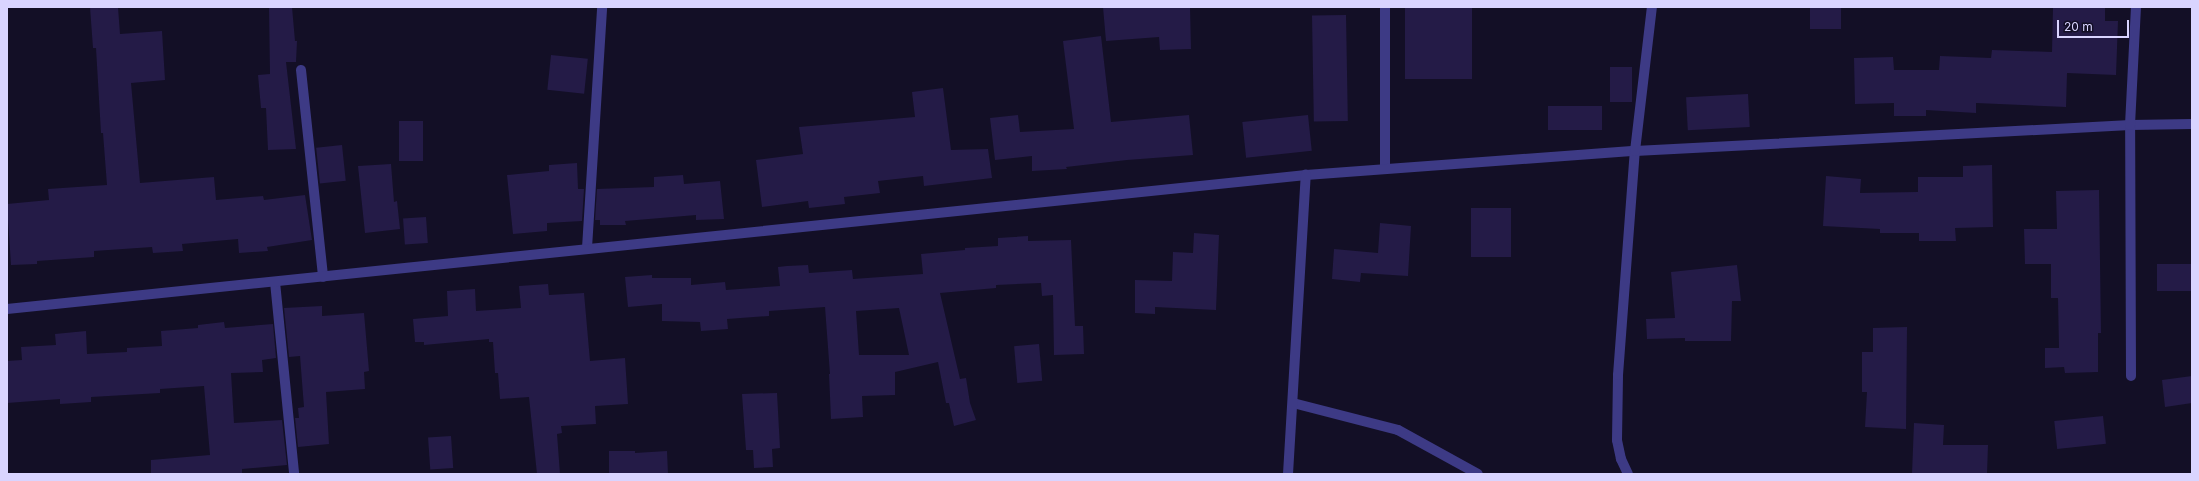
<!DOCTYPE html>
<style>
body{margin:0}
#map{position:relative;width:2199px;height:481px;overflow:hidden;background:#130f26;font-family:Inter,sans-serif}
div>[style]{position:absolute}
[style*='--x']{left:calc(var(--x)*1px);top:calc(var(--y)*1px);width:calc(var(--w)*1px);rotate:calc(var(--a)*1deg)}
.building>*{inset:0;background:#241b47;transform-origin:0 0}
.minor>*{height:10px;margin:-5px;padding:0 5px;transform-origin:5px;border-radius:5px;background:#3d3a85}
span{translate:-50% -50%;white-space:nowrap;text-align:center;line-height:1.15;-webkit-text-stroke:3px #130f26;paint-order:stroke}
.frame{position:absolute;inset:0;border:8px solid #d9d4ff;pointer-events:none}
.scale{position:absolute;left:2057px;top:20px;width:72px;height:18px;box-sizing:border-box;border:2px solid #d9d4ff;border-top:0;padding-left:5px;font-size:12px;line-height:14px;white-space:nowrap;color:#d9d4ff;-webkit-text-stroke:3px #130f26;paint-order:stroke}
</style>
<div id="map">
<div class="building">
<i style="clip-path:polygon(90px 7px,118px 7px,120px 34px,162px 31px,165px 80px,131px 83px,140px 183px,214px 177px,216px 200px,263px 196px,264px 200px,305px 195px,312px 240px,267px 247px,268px 251px,239px 253px,238px 239px,182px 244px,183px 251px,153px 253px,152px 247px,94px 251px,94px 257px,37px 261px,37px 264px,11px 265px,7px 204px,49px 200px,48px 189px,107px 185px,103px 133px,101px 133px,96px 48px,93px 48px)"></i>
<i style="clip-path:polygon(269px 7px,292px 7px,295px 41px,297px 41px,296px 62px,286px 62px,296px 149px,268px 150px,266px 108px,261px 108px,258px 75px,270px 74px)"></i>
<i style="clip-path:polygon(1103px 7px,1190px 7px,1191px 49px,1160px 50px,1159px 37px,1106px 41px)"></i>
<i style="left:1405px;top:7px;width:67px;height:72px"></i>
<i style="left:1810px;top:7px;width:31px;height:22px"></i>
<i style="clip-path:polygon(2053px 7px,2105px 7px,2105px 21px,2118px 21px,2116px 75px,2067px 73px,2066px 107px,1976px 103px,1976px 113px,1926px 110px,1926px 116px,1894px 116px,1894px 103px,1855px 104px,1854px 58px,1893px 57px,1894px 70px,1939px 70px,1940px 56px,1991px 58px,1992px 50px,2052px 52px)"></i>
<i style="left:1346px;top:15px;width:106px;height:34px;rotate:89deg"></i>
<i style="clip-path:polygon(1101px 36px,1111px 122px,1189px 115px,1193px 155px,1127px 160px,1066px 167px,1067px 169px,1032px 171px,1032px 156px,995px 160px,990px 118px,1018px 115px,1020px 132px,1074px 129px,1063px 41px)"></i>
<i style="left:551px;top:55px;width:37px;height:35px;rotate:6deg"></i>
<i style="left:1610px;top:67px;width:22px;height:35px"></i>
<i style="clip-path:polygon(943px 88px,951px 150px,988px 149px,992px 178px,924px 186px,923px 176px,878px 181px,880px 193px,844px 197px,845px 204px,809px 208px,808px 201px,762px 207px,756px 160px,803px 154px,799px 127px,915px 117px,912px 92px)"></i>
<i style="left:1748px;top:94px;width:33px;height:62px;rotate:87deg"></i>
<i style="left:1602px;top:106px;width:24px;height:54px;rotate:90deg"></i>
<i style="left:1308px;top:115px;width:36px;height:66px;rotate:84deg"></i>
<i style="left:399px;top:121px;width:24px;height:40px"></i>
<i style="left:342px;top:145px;width:36px;height:26px;rotate:84deg"></i>
<i style="clip-path:polygon(577px 163px,578px 189px,584px 189px,582px 221px,547px 223px,547px 231px,513px 234px,507px 175px,549px 171px,549px 165px)"></i>
<i style="clip-path:polygon(391px 164px,394px 202px,397px 201px,400px 229px,365px 233px,358px 166px)"></i>
<i style="clip-path:polygon(1992px 165px,1993px 227px,1955px 228px,1956px 241px,1919px 241px,1919px 233px,1880px 233px,1880px 229px,1823px 226px,1826px 176px,1861px 179px,1860px 193px,1918px 192px,1918px 177px,1963px 177px,1963px 166px)"></i>
<i style="clip-path:polygon(683px 175px,684px 184px,720px 181px,724px 219px,696px 220px,696px 215px,625px 221px,626px 225px,600px 225px,600px 220px,595px 220px,597px 189px,654px 187px,654px 177px)"></i>
<i style="clip-path:polygon(2099px 190px,2101px 333px,2098px 333px,2098px 372px,2065px 373px,2064px 367px,2045px 368px,2045px 348px,2059px 348px,2058px 298px,2051px 298px,2051px 264px,2025px 264px,2024px 229px,2057px 229px,2056px 191px)"></i>
<i style="left:1471px;top:208px;width:40px;height:49px"></i>
<i style="left:426px;top:217px;width:26px;height:23px;rotate:86deg"></i>
<i style="clip-path:polygon(1380px 223px,1411px 226px,1408px 276px,1361px 273px,1360px 282px,1332px 279px,1334px 249px,1378px 253px)"></i>
<i style="clip-path:polygon(1194px 233px,1219px 235px,1216px 310px,1155px 307px,1155px 314px,1135px 313px,1135px 280px,1172px 281px,1173px 252px,1193px 253px)"></i>
<i style="clip-path:polygon(evenodd,1028px 236px,1028px 241px,1071px 240px,1075px 326px,1083px 326px,1084px 354px,1054px 355px,1053px 295px,1042px 296px,1041px 283px,996px 285px,996px 288px,940px 293px,960px 379px,966px 378px,970px 403px,976px 420px,954px 426px,949px 403px,946px 403px,938px 362px,895px 372px,895px 395px,862px 396px,863px 417px,831px 419px,829px 374px,830px 374px,825px 307px,769px 311px,769px 316px,727px 319px,728px 329px,701px 331px,700px 322px,662px 321px,662px 304px,628px 307px,625px 277px,652px 275px,652px 278px,691px 278px,691px 285px,725px 282px,726px 290px,780px 286px,778px 267px,787px 266px,808px 265px,809px 273px,852px 270px,853px 279px,923px 274px,921px 254px,965px 250px,965px 248px,998px 246px,998px 238px,1028px 236px,899px 308px,909px 355px,859px 355px,856px 311px,899px 308px)"></i>
<i style="left:2192px;top:264px;width:27px;height:35px;rotate:90deg"></i>
<i style="clip-path:polygon(1737px 265px,1741px 301px,1732px 301px,1731px 341px,1685px 341px,1685px 338px,1647px 339px,1646px 319px,1675px 318px,1671px 272px)"></i>
<i style="clip-path:polygon(548px 284px,549px 295px,584px 293px,590px 361px,625px 358px,628px 404px,595px 406px,596px 424px,561px 426px,562px 433px,557px 434px,560px 474px,537px 474px,529px 397px,500px 399px,498px 373px,495px 373px,493px 342px,489px 342px,489px 339px,424px 345px,424px 342px,415px 342px,413px 319px,448px 316px,447px 291px,475px 289px,476px 311px,521px 308px,519px 286px)"></i>
<i style="clip-path:polygon(322px 306px,322px 316px,364px 313px,369px 371px,364px 372px,365px 389px,326px 392px,329px 444px,298px 447px,295px 418px,299px 418px,298px 408px,304px 407px,300px 356px,289px 357px,284px 308px)"></i>
<i style="clip-path:polygon(224px 322px,225px 328px,273px 324px,276px 358px,262px 360px,263px 372px,231px 373px,234px 423px,282px 420px,287px 465px,242px 469px,242px 474px,151px 474px,151px 460px,210px 455px,204px 386px,160px 389px,160px 393px,91px 397px,91px 402px,60px 404px,60px 399px,7px 403px,7px 361px,22px 360px,21px 347px,56px 345px,55px 334px,86px 331px,87px 354px,127px 352px,127px 348px,162px 346px,161px 331px,198px 328px,198px 325px)"></i>
<i style="clip-path:polygon(1907px 327px,1906px 429px,1865px 427px,1867px 392px,1862px 392px,1862px 352px,1873px 352px,1873px 328px)"></i>
<i style="left:1039px;top:344px;width:37px;height:25px;rotate:85deg"></i>
<i style="clip-path:polygon(2192px 376px,2192px 403px,2165px 407px,2162px 380px)"></i>
<i style="clip-path:polygon(777px 393px,780px 448px,772px 449px,773px 467px,754px 468px,753px 450px,746px 450px,742px 394px)"></i>
<i style="left:2103px;top:416px;width:28px;height:49px;rotate:84deg"></i>
<i style="clip-path:polygon(1914px 423px,1944px 425px,1943px 445px,1988px 445px,1987px 474px,1912px 474px)"></i>
<i style="left:451px;top:436px;width:32px;height:23px;rotate:86deg"></i>
<i style="clip-path:polygon(609px 451px,635px 451px,635px 453px,667px 451px,668px 474px,609px 474px)"></i>
</div>
<div class="minor">
<i style="--x:301;--y:70;--w:208;--a:83.9"></i>
<i style="--x:1385;--y:169;--w:162;--a:-90"></i>
<i style="--x:587;--y:248;--w:241;--a:-86.4"></i>
<i style="--x:275;--y:282;--w:193;--a:84.3"></i>
<i style="--x:7;--y:309;--w:1306;--a:-5.89"></i>
<i style="--x:1306;--y:175;--w:330;--a:-4.2"></i>
<i style="--x:1635;--y:151;--w:496;--a:-3"></i>
<i style="--x:2130;--y:125;--w:62;--a:-0.9"></i>
<i style="--x:2131;--y:376;--w:251;--a:-90.2"></i>
<i style="--x:2130;--y:125;--w:118;--a:-87.1"></i>
<i style="--x:1293;--y:403;--w:108;--a:14.4"></i>
<i style="--x:1398;--y:430;--w:91;--a:28.8"></i>
<i style="--x:1288;--y:474;--w:300;--a:-86.6"></i>
<i style="--x:1628;--y:474;--w:17;--a:-115"></i>
<i style="--x:1621;--y:459;--w:19;--a:-102"></i>
<i style="--x:1617;--y:440;--w:65;--a:-89.1"></i>
<i style="--x:1618;--y:375;--w:225;--a:-85.7"></i>
<i style="--x:1635;--y:151;--w:145;--a:-83.3"></i>
</div>
<div class="frame"></div>
<div class="scale">20 m</div>
</div>
